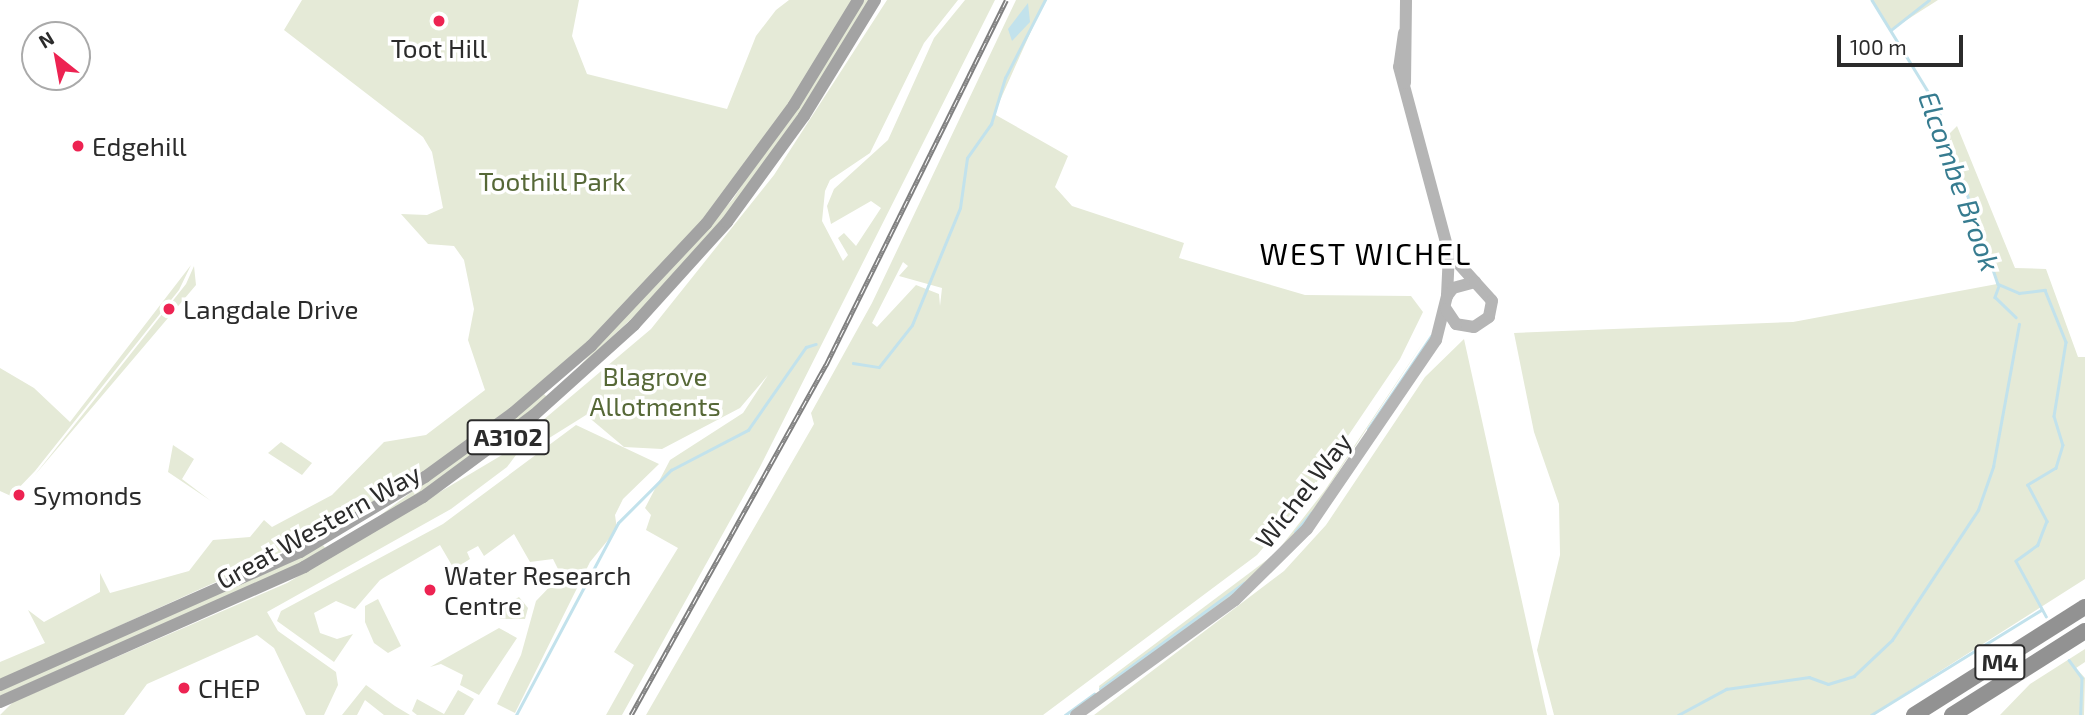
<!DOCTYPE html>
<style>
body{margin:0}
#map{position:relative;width:2085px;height:715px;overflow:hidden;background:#fff;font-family:"Exo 2",sans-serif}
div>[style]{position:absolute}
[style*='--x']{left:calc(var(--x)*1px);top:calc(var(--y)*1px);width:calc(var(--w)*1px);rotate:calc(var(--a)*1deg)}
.green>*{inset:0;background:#e5ead7}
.water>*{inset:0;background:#c2e2ec}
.stream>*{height:2.5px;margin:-1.25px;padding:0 1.25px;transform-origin:1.25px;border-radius:1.25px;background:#c2e2ec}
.secondary>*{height:12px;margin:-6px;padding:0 6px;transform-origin:6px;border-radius:6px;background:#b5b5b5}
.primary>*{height:12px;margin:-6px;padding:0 6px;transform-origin:6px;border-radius:6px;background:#a3a3a3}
.highway>*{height:16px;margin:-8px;padding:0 8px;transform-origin:8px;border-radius:8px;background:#929292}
.rail>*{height:5px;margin-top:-2.5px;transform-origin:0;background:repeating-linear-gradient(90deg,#fff 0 8px,#808080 0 16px);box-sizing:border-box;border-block:2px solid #808080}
.dots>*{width:19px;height:19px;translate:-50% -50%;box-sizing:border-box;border:4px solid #fff;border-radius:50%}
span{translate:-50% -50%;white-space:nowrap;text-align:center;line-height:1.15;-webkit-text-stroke:7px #fff;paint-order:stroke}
.shield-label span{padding:2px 5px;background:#fff;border:2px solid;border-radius:5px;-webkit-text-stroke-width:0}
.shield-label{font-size:24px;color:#2b2b2b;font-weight:700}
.poi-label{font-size:26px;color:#2b2b2b}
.left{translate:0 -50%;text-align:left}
.park-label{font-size:26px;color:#566837}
.street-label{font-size:26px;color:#2b2b2b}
.water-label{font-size:28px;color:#377c90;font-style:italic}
.quarter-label{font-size:30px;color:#000;letter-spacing:2px}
.north{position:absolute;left:21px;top:21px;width:70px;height:70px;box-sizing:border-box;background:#fff;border:2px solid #aaa;border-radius:50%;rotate:329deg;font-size:19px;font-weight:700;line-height:28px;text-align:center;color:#2b2b2b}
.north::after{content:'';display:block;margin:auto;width:24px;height:32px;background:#ed2352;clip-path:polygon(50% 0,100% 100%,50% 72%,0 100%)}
.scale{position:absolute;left:1837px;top:35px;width:126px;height:32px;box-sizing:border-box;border:4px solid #2b2b2b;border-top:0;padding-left:9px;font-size:21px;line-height:24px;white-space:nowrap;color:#2b2b2b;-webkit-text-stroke:5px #fff;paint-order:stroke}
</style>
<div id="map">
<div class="green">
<i style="clip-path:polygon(302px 0,579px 0,572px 36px,587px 74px,727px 109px,756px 36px,776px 10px,789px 0,852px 0,789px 103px,703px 220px,595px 336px,535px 389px,432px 468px,330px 530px,0 680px,0 662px,45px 643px,28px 610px,44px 622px,100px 592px,100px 573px,110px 593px,189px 571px,213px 540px,250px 537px,264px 520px,272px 527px,332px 495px,384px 442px,426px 435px,485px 390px,468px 340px,474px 309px,464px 260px,454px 246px,428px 244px,401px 214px,427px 215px,443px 208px,432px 152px,423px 137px,284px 30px)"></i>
<i style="clip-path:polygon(863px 0,869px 0,796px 121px,736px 203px,656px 296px,575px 371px,733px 199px)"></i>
<i style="clip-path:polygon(887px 0,958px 0,924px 43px,870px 153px,830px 180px,825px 191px,822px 221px,843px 261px,848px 255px,838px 238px,844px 233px,856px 246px,881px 208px,871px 201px,831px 224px,827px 206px,834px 189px,888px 140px,934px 38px,965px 0,995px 0,760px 467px,622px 715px,606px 715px,634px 665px,614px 652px,678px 548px,646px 530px,651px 515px,645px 508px,670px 460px,743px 413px,768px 375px,740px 408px,662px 449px,624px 447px,586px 415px,530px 450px,523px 437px,651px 329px,774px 175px)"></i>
<i style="clip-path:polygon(evenodd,1016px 0,1045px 0,994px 114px,1068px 156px,1055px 187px,1072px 206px,1184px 243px,1179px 258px,1305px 295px,1411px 296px,1423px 312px,1400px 359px,1306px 498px,1257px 555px,1043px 715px,646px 715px,814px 424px,811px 413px,872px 303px,1016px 0,903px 262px,908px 266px,899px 276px,942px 288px,940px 306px,939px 294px,916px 285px,877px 327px,872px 323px,903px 262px)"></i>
<i style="clip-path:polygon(1872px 0,1938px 0,1891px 30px)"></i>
<i style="clip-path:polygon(1957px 126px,2015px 268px,2046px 269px,2078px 357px,2085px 357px,2085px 579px,1871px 715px,1554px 715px,1537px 650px,1560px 555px,1559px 504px,1534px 432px,1514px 333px,1793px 322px,1997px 284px,1948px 135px)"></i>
<i style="clip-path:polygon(191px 265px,179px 290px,35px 471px,11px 496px,0 491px,0 368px,34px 388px,70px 422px)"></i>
<i style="clip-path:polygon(194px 266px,196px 285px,34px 476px,186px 284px)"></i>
<i style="clip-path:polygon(1430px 332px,1303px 526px,1279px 549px,1325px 490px)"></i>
<i style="clip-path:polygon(1464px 339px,1547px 715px,1094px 715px,1284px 571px,1326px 525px,1425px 377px)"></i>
<i style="clip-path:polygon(544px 394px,548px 398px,419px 494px,363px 528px)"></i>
<i style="clip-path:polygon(576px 425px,659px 464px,623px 499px,615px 515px,617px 529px,590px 562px,515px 713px,497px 704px,521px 655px,536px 601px,561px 575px,553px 559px,530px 562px,514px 534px,484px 556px,478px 546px,467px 552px,470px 559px,454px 569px,440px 545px,380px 580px,355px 609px,336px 601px,314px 613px,320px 633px,337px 639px,353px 634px,334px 662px,277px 621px,281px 611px,443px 524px)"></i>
<i style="clip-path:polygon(281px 442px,312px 463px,302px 475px,268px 453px)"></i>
<i style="clip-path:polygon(173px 445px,194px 459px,182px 479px,211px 501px,168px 472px)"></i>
<i style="clip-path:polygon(512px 449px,516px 455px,507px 467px,451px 509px,267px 612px,278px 631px,336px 672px,338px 685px,324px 715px,306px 715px,274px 648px,257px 635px,147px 684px,124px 715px,0 715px,13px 702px,287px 583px)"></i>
<i style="clip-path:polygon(323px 545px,326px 549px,295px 566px,0 696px,0 691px)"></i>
<i style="clip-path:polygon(1276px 553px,1235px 593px,1100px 692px,1099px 686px)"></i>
<i style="clip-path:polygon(519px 597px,528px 608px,525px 619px,500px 619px,495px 610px)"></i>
<i style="clip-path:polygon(378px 599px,401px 646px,388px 653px,374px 643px,365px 622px,365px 606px)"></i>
<i style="clip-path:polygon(499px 628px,517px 638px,479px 695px,460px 685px,463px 675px,441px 664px,430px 667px)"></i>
<i style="clip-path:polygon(2085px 649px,2085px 662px,2076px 668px,2085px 678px,2084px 715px,2000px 715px,2030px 684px)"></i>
<i style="clip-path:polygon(366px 685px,395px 706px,410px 715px,384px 715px,365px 700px,357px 715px,342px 715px)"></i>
<i style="clip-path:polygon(458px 690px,474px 699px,464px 715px,417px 715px,412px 711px,417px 699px,444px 714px)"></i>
</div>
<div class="water">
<i style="clip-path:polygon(1028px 3px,1030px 22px,1012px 41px,1008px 29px)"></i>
</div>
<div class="stream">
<i style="--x:1872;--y:0;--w:124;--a:58.5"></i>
<i style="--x:1937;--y:106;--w:188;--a:71.1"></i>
<i style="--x:1998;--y:284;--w:23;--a:23"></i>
<i style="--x:2019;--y:293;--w:26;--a:-7"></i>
<i style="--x:2045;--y:290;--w:56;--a:68"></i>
<i style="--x:2066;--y:342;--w:75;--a:99.2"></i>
<i style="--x:2054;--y:416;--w:30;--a:73"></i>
<i style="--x:2063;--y:445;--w:24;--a:107"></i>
<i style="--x:2056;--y:468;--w:33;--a:149"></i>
<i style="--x:2028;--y:485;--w:41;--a:62.2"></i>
<i style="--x:2047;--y:521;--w:26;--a:111"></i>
<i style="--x:2038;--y:545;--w:27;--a:144"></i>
<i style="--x:2016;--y:561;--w:63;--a:61.4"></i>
<i style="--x:1891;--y:30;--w:48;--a:-38.3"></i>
<i style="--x:1999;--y:286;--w:12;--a:110"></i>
<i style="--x:1995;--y:297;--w:29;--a:44"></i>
<i style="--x:853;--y:363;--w:26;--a:9"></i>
<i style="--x:879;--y:367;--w:53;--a:-51.8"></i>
<i style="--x:912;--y:325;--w:126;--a:-67.7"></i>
<i style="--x:960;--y:208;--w:50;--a:-82"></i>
<i style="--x:967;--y:158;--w:42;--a:-54.8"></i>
<i style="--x:991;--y:124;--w:48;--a:-73.1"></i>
<i style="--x:1005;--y:78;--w:88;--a:-62.9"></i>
<i style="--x:1368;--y:429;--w:112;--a:-55.9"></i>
<i style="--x:1295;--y:532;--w:25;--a:-50"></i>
<i style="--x:2069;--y:660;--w:22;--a:54"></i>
<i style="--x:2082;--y:678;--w:37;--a:92"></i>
<i style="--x:1100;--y:689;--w:179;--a:-36.4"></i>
<i style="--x:516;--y:715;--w:217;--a:-62"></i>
<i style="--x:618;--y:523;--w:75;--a:-45"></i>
<i style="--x:671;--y:470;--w:87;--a:-27.5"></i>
<i style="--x:748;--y:430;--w:101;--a:-55.1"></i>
<i style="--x:806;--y:347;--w:10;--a:-17"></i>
<i style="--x:1065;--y:715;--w:36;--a:-36"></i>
<i style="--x:1678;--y:715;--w:55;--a:-28.4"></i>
<i style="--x:1726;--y:689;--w:84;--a:-8.2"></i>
<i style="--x:1809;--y:677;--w:20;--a:20"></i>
<i style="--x:1828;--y:684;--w:27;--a:-17"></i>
<i style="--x:1854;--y:676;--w:52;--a:-43.5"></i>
<i style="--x:1892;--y:640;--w:156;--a:-56.5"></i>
<i style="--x:1978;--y:510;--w:46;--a:-70.8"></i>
<i style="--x:1993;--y:467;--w:145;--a:-79.7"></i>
<i style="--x:1871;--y:715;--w:200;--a:-31.7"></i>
</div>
<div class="secondary">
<i style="--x:1404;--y:33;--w:34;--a:98"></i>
<i style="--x:1399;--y:67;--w:193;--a:75"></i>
<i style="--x:1449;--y:253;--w:43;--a:92.7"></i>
<i style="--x:1405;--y:83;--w:83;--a:-89.3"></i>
<i style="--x:1449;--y:253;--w:39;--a:48"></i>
<i style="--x:1076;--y:715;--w:196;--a:-35.9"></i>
<i style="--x:1235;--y:600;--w:101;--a:-44.6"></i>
<i style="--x:1307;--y:529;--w:229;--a:-55.7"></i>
<i style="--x:1436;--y:340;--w:45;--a:-76"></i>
<i style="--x:1447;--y:296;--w:10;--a:-53"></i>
<i style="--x:1453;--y:288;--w:23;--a:-15"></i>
<i style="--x:1475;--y:282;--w:25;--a:48"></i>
<i style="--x:1492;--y:301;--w:16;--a:101"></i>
<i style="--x:1489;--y:317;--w:18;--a:146"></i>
<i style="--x:1474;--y:327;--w:18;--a:-171"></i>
<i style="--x:1456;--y:324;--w:18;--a:-124"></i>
</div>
<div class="primary">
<i style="--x:0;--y:685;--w:328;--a:-23.9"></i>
<i style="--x:300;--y:552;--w:146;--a:-31"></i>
<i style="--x:425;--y:477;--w:109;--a:-36"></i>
<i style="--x:513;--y:413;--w:103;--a:-40.7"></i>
<i style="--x:591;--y:346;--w:168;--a:-46.7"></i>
<i style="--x:706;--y:224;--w:148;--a:-53.5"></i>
<i style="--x:794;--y:105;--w:123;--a:-58.6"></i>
<i style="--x:0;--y:702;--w:333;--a:-23.9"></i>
<i style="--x:304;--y:567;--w:138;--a:-30.5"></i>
<i style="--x:423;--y:497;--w:138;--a:-36.5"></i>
<i style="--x:534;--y:415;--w:135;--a:-42"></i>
<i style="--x:634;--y:325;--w:139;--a:-47.9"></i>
<i style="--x:727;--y:222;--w:131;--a:-54"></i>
<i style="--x:804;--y:116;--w:136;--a:-58.5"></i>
</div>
<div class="highway">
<i style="--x:1914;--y:715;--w:202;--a:-32.3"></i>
<i style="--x:1952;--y:715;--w:157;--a:-32.3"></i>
</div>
<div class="rail">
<i style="--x:631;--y:715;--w:401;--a:-60.9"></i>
<i style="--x:826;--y:365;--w:407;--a:-63.7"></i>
</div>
<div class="dots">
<i style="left:439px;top:21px;background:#ed2352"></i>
<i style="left:78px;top:146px;background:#ed2352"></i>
<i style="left:169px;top:309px;background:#ed2352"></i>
<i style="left:19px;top:495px;background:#ed2352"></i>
<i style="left:430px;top:590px;background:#ed2352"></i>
<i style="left:184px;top:688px;background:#ed2352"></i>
</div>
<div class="shield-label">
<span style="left:508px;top:437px">A3102</span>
<span style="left:2000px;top:662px">M4</span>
</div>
<div class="poi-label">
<span style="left:439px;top:48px">Toot Hill</span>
<span class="left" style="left:92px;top:146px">Edgehill</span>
<span class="left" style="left:183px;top:309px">Langdale Drive</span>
<span class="left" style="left:33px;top:495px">Symonds</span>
<span class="left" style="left:444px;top:590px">Water Research<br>Centre</span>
<span class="left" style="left:198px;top:688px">CHEP</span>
</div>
<div class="park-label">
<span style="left:552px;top:181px">Toothill Park</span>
<span style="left:655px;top:391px">Blagrove<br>Allotments</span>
</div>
<div class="street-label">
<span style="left:1303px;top:490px;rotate:-52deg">Wichel Way</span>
<span style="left:318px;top:526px;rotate:-29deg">Great Western Way</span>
</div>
<div class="water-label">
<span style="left:1960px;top:181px;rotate:70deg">Elcombe Brook</span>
</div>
<div class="quarter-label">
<span style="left:1366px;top:253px">WEST WICHEL</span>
</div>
<div class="north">N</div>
<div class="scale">100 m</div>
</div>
